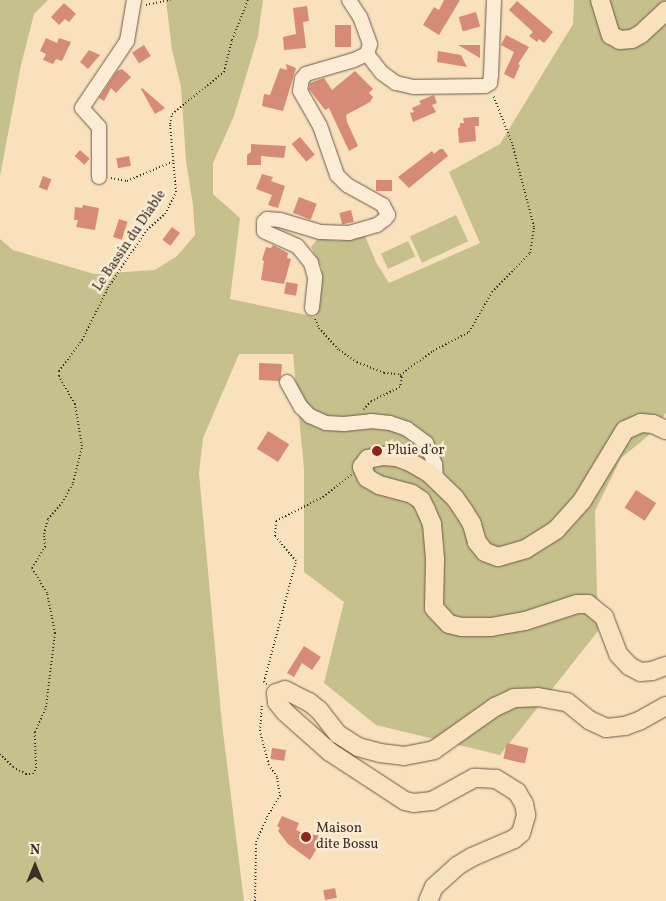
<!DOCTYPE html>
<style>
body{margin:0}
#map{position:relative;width:666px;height:901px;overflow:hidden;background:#fae1be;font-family:Vollkorn,serif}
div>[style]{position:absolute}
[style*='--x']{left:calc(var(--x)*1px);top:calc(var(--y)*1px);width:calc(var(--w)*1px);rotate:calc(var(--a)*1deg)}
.green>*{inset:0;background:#c6c18c;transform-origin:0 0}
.building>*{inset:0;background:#d58b76;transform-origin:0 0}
.path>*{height:2px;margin-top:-1px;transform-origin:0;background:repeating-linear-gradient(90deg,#3a2e25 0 1px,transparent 0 3.5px)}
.roads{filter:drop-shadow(0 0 1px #6a5b4b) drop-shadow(0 0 1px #6a5b4b)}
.minor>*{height:14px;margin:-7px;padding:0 7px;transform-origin:7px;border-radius:7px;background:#fcecd5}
.major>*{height:18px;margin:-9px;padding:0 9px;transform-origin:9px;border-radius:9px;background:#fae1be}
.dots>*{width:14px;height:14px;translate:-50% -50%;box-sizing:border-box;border:2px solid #fcecd5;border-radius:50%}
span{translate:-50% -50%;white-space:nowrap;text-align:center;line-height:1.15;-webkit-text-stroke:5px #fcecd5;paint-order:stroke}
.street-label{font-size:14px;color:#3a2e25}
.poi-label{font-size:14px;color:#3a2e25}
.left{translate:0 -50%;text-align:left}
.north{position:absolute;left:10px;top:841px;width:50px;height:50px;-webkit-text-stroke:4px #fcecd5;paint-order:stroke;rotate:0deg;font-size:14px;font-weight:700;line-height:20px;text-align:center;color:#3a2e25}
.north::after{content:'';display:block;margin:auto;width:18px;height:22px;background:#3a2e25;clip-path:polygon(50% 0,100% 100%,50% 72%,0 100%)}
</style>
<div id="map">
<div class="green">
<i style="clip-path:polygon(0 0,48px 0,34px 14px,21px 65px,0 176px)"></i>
<i style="clip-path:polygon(166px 0,263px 0,258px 36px,234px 116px,213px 163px,213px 194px,240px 218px,230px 299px,316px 317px,322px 286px,322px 268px,311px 247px,318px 238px,338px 241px,365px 236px,376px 262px,389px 283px,480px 243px,449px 172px,500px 144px,573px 24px,574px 0,666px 0,666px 413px,648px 436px,621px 458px,595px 511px,598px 631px,500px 755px,376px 725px,324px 683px,344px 602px,304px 572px,304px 469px,293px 354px,239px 354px,203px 438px,199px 473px,222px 724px,244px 901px,0 901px,0 239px,13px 250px,94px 274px,155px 270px,177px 256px,195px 235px,193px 205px,186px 161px,181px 87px,172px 50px)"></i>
<i style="left:456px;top:215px;width:29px;height:51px;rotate:65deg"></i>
<i style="left:408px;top:241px;width:17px;height:30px;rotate:65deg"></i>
</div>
<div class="building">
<i style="clip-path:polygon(444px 0,460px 0,439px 35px,423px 25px,434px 7px,439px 10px)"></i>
<i style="clip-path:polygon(517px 1px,553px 32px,544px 43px,539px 39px,537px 42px,529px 36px,533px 32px,509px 10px)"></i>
<i style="clip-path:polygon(64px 3px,76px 14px,69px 22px,65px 19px,59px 25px,51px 17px)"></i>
<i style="clip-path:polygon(307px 6px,309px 21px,303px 22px,306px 48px,284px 50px,283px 37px,296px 34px,293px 8px)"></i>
<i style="left:476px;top:12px;width:15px;height:18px;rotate:74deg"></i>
<i style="left:335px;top:25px;width:16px;height:22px"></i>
<i style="clip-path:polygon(506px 35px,529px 47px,518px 64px,520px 65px,514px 79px,504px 74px,514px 52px,501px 45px)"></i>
<i style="clip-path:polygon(46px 38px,57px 43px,59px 38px,71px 42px,62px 61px,56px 59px,53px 64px,43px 60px,46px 54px,40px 51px)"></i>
<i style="left:144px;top:45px;width:13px;height:14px;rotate:58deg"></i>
<i style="clip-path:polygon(458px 45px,480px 45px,480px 58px)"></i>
<i style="clip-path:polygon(89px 50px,100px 55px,88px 69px,80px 62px)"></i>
<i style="clip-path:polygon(438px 51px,461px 55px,467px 67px,437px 62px)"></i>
<i style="clip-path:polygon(286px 64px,296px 68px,283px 111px,262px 106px,264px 94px,270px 95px,280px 68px,287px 70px)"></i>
<i style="clip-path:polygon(122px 69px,131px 77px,116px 93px,111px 88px,104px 101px,99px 98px,117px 71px)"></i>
<i style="clip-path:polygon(355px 71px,373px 89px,369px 93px,373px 97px,370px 102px,346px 115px,347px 122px,358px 146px,349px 151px,329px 108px,325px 110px,309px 89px,310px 83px,324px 78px,332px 90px)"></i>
<i style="clip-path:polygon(142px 88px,165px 108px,155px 114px,141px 89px)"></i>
<i style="clip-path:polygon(434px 95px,437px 103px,432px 105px,436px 112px,413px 122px,410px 113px,414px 112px,412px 108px,421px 104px,419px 101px)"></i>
<i style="clip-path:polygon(474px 117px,479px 117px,479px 126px,475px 126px,476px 141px,459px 143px,458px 128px,460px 127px,460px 123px,464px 123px,463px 118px)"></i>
<i style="left:300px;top:137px;width:23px;height:11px;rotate:50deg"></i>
<i style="clip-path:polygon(251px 144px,286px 146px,284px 158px,261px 156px,261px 165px,247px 165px,247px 155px,251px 152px)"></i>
<i style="clip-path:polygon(440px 149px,443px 149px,448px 156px,409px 188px,398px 177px,432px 151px,434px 154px)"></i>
<i style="left:80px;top:150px;width:13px;height:8px;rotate:42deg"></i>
<i style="left:129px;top:156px;width:10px;height:13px;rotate:79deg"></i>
<i style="clip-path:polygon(262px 174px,273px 177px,271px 181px,285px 186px,278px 208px,268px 205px,272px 195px,256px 189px)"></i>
<i style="left:43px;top:176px;width:9px;height:12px;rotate:21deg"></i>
<i style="left:376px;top:180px;width:16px;height:11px"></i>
<i style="left:299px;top:197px;width:19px;height:17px;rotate:21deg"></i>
<i style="clip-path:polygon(83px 205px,99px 208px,95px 230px,76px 227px,78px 220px,74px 220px,75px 207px,82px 208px)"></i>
<i style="left:351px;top:210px;width:12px;height:12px;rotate:76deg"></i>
<i style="left:119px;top:219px;width:9px;height:19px;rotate:18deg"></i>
<i style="left:172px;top:227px;width:10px;height:16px;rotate:37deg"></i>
<i style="clip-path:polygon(273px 245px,288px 253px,287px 258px,291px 259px,284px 284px,261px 280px,264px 261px,262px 260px,266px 247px,271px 248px)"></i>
<i style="left:286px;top:282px;width:12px;height:12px;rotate:9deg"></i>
<i style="clip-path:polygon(259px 363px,282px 364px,281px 376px,279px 381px,259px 380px)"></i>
<i style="left:268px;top:431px;width:25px;height:21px;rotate:32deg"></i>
<i style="left:636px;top:490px;width:24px;height:21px;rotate:33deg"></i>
<i style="clip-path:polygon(304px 646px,321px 657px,312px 670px,302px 663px,294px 677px,287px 673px)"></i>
<i style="left:507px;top:743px;width:22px;height:16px;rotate:13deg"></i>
<i style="left:272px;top:748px;width:14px;height:11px;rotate:8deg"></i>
<i style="clip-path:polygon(282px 816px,299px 823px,296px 830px,309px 836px,315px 834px,323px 838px,310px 860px,288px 844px,278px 831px,280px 828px,277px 826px)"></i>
<i style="left:335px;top:888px;width:10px;height:12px;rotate:79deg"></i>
</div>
<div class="path">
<i style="--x:146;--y:5;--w:25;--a:-12"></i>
<i style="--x:111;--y:178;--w:16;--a:11"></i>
<i style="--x:127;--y:181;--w:49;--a:-22.9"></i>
<i style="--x:315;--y:319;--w:10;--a:66"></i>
<i style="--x:319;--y:328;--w:30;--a:48"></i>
<i style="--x:339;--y:350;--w:22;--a:34"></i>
<i style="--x:357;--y:362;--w:29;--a:22"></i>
<i style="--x:384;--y:373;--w:14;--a:4"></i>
<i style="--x:398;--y:374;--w:5;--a:37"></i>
<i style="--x:402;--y:377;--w:10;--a:101"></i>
<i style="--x:400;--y:387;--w:32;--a:154"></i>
<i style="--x:371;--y:401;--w:11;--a:131"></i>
<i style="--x:400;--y:375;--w:41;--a:-36"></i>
<i style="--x:433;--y:351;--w:41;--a:-27.8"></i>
<i style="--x:469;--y:332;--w:46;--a:-60.1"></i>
<i style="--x:492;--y:292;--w:54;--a:-45.7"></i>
<i style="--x:530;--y:253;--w:26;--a:-81"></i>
<i style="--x:534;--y:227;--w:87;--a:-104.7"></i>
<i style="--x:512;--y:143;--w:52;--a:-111.6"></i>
<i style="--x:267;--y:684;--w:4;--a:-146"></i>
<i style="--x:264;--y:682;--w:125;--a:-75.2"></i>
<i style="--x:296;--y:561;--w:33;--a:-130"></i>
<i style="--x:275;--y:536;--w:15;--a:-86"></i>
<i style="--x:276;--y:521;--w:53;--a:-27.1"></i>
<i style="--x:323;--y:497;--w:36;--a:-38"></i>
<i style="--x:0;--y:754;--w:18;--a:45"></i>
<i style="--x:13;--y:767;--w:15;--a:28"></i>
<i style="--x:26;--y:774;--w:7;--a:0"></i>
<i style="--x:33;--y:774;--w:7;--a:-63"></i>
<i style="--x:36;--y:768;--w:36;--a:-92"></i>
<i style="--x:35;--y:732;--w:27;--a:-66"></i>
<i style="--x:46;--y:707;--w:75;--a:-83.1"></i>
<i style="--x:55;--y:633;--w:41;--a:-101.3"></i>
<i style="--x:47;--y:593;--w:29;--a:-121"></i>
<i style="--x:32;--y:568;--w:25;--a:-58"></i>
<i style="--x:45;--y:547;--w:13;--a:-94"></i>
<i style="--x:44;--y:534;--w:16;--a:-75"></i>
<i style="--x:48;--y:519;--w:21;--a:-49"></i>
<i style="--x:62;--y:503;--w:23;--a:-61"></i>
<i style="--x:73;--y:483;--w:38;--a:-76"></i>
<i style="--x:82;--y:446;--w:43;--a:-99.5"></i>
<i style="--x:75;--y:404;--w:32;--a:-120"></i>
<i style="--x:59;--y:376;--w:5;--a:-90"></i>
<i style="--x:59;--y:371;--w:39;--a:-53"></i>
<i style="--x:82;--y:340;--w:58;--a:-63.4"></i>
<i style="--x:108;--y:288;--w:38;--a:-57"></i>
<i style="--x:129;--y:256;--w:32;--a:-55"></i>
<i style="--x:147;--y:230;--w:24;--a:-42"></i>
<i style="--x:165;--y:214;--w:25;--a:-63"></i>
<i style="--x:176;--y:192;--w:68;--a:-95"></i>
<i style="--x:170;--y:124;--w:10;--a:-79"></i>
<i style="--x:172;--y:114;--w:67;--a:-38.9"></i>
<i style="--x:224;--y:72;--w:33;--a:-76"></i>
<i style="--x:232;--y:40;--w:43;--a:-68.2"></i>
<i style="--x:255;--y:901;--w:59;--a:-89"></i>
<i style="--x:256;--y:842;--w:27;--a:-66"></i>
<i style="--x:267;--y:817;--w:25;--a:-58"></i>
<i style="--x:280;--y:796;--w:19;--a:-99"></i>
<i style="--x:277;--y:777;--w:14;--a:-124"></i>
<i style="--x:269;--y:765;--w:35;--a:-105"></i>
<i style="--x:260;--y:731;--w:28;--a:-86"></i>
</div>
<div class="roads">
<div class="minor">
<i style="--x:367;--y:54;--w:24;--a:52"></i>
<i style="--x:382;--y:73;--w:17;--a:36"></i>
<i style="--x:396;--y:83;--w:18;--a:13"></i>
<i style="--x:414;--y:87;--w:71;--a:-0.8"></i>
<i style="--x:485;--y:86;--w:6;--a:-31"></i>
<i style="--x:490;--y:83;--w:8;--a:-83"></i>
<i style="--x:491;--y:75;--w:75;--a:-87.7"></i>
<i style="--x:99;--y:177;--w:50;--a:-90"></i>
<i style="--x:99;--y:127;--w:25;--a:-132"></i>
<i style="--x:82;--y:108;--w:81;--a:-56.1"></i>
<i style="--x:127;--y:41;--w:42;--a:-80.3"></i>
<i style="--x:312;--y:308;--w:31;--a:-84"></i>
<i style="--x:315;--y:277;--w:15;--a:-106"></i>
<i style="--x:311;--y:263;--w:22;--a:-129"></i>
<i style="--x:297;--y:246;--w:36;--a:-156"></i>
<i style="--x:264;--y:231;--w:9;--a:-90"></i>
<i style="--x:264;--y:222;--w:4;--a:-45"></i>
<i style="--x:267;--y:219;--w:13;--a:4"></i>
<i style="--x:280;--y:220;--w:42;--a:16.7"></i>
<i style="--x:320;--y:232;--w:29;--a:2"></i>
<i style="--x:349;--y:233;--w:29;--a:-16"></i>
<i style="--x:377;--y:225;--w:10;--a:-37"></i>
<i style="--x:385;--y:219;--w:5;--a:-53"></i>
<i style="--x:388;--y:215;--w:11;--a:-117"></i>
<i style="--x:383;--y:205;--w:41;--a:-150.9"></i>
<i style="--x:347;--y:185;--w:14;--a:-135"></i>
<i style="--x:337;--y:175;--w:52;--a:-109.1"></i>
<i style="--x:320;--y:126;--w:40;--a:-119.7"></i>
<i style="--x:300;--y:91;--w:12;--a:-81"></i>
<i style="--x:302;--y:79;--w:6;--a:-51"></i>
<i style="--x:306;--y:74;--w:50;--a:-16.3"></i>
<i style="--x:354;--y:60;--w:14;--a:-25"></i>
<i style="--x:367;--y:54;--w:10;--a:-73"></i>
<i style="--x:370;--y:44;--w:29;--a:-110"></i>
<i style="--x:360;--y:17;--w:20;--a:-123"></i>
<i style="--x:287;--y:382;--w:29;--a:61"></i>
<i style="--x:301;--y:407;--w:13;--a:45"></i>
<i style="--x:310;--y:416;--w:17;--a:24"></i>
<i style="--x:326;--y:423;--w:18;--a:3"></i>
<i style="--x:344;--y:424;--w:27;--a:-6"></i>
<i style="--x:371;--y:421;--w:19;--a:6"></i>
<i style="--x:390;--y:423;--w:18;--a:19"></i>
<i style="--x:407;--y:429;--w:24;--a:36"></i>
<i style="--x:426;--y:443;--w:23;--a:67"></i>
<i style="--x:435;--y:464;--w:16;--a:86"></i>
</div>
<div class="major">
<i style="--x:600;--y:0;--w:37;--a:73"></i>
<i style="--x:611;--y:35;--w:10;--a:29"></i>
<i style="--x:620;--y:40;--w:12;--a:-5"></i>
<i style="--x:632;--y:39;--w:10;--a:-29"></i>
<i style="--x:641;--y:34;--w:34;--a:-43"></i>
<i style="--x:666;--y:430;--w:14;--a:-155"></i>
<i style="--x:653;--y:424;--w:12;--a:-175"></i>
<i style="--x:641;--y:423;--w:17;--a:156"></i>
<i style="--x:625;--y:430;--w:83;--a:121.2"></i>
<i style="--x:582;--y:501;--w:39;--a:132"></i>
<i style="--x:556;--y:530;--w:36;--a:148"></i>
<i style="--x:526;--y:549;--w:29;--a:164"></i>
<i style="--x:498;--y:557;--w:14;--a:-159"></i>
<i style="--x:485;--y:552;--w:13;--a:-129"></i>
<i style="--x:477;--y:542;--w:19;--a:-106"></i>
<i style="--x:472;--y:524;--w:15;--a:-122"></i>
<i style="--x:464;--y:511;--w:16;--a:-125"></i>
<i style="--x:455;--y:498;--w:36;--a:-136"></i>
<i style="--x:429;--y:473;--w:22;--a:-150"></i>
<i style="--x:410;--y:462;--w:15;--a:-160"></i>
<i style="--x:396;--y:457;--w:13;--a:-176"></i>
<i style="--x:383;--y:456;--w:15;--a:169"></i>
<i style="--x:368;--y:459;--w:10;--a:127"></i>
<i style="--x:362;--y:467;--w:12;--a:66"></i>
<i style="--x:367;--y:478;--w:14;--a:30"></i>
<i style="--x:379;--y:485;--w:34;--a:15"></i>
<i style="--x:412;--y:494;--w:11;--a:34"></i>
<i style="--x:421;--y:500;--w:11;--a:63"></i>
<i style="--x:426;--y:510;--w:15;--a:67"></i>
<i style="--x:432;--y:524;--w:36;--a:85"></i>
<i style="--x:435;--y:560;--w:48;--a:91.2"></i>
<i style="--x:434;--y:608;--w:22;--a:47"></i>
<i style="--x:449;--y:624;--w:13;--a:13"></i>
<i style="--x:462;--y:627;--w:29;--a:0"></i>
<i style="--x:491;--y:627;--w:35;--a:-10"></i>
<i style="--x:525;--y:621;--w:55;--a:-18.1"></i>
<i style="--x:577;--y:604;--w:11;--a:0"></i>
<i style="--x:588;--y:604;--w:21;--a:39"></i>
<i style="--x:604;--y:617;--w:40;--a:69"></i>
<i style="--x:618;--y:654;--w:16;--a:47"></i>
<i style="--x:629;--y:666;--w:13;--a:27"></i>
<i style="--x:641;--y:672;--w:11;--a:-5"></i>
<i style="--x:652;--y:671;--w:15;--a:-20"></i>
<i style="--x:428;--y:901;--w:15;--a:-67"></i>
<i style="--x:434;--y:887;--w:31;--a:-42"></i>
<i style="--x:457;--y:866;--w:17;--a:-31"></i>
<i style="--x:472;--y:857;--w:46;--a:-23.2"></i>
<i style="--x:514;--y:839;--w:9;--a:-41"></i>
<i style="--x:521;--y:833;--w:19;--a:-74"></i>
<i style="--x:526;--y:815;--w:11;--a:-100"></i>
<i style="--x:524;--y:804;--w:14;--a:-120"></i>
<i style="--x:517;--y:792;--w:25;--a:-148"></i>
<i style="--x:496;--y:779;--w:22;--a:-177"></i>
<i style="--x:474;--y:778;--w:48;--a:151.3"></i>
<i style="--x:432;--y:801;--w:18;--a:174"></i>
<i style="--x:414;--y:803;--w:9;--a:-167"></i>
<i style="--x:405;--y:801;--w:90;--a:-146.8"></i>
<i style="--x:330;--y:752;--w:60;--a:-138.4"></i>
<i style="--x:285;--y:712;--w:13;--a:-129"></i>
<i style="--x:277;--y:702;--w:9;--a:-96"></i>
<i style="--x:276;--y:693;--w:9;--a:-18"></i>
<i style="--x:285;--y:690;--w:27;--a:27"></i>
<i style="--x:309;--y:702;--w:13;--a:39"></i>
<i style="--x:319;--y:710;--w:31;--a:52"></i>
<i style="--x:338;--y:734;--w:24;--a:33"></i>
<i style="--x:358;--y:747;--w:23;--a:15"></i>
<i style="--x:380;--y:753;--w:24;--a:7"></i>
<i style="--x:404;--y:756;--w:31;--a:-11"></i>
<i style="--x:434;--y:750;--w:75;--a:-35.2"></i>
<i style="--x:495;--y:707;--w:21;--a:-25"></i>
<i style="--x:514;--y:698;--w:24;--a:-2"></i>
<i style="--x:538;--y:697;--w:29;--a:10"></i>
<i style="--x:567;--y:702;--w:28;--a:39"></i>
<i style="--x:589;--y:720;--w:19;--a:25"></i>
<i style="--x:606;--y:728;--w:19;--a:-6"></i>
<i style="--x:625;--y:726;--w:15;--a:-20"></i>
<i style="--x:639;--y:721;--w:31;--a:-29"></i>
</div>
</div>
<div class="dots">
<i style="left:377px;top:451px;background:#8f2418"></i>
<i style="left:306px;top:837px;background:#8f2418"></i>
</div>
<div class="street-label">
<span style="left:130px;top:241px;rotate:-56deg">Le Bassin du Diable</span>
</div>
<div class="poi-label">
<span class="left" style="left:387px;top:451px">Pluie d'or</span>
<span class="left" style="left:316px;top:837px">Maison<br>dite Bossu</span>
</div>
<div class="north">N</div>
</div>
